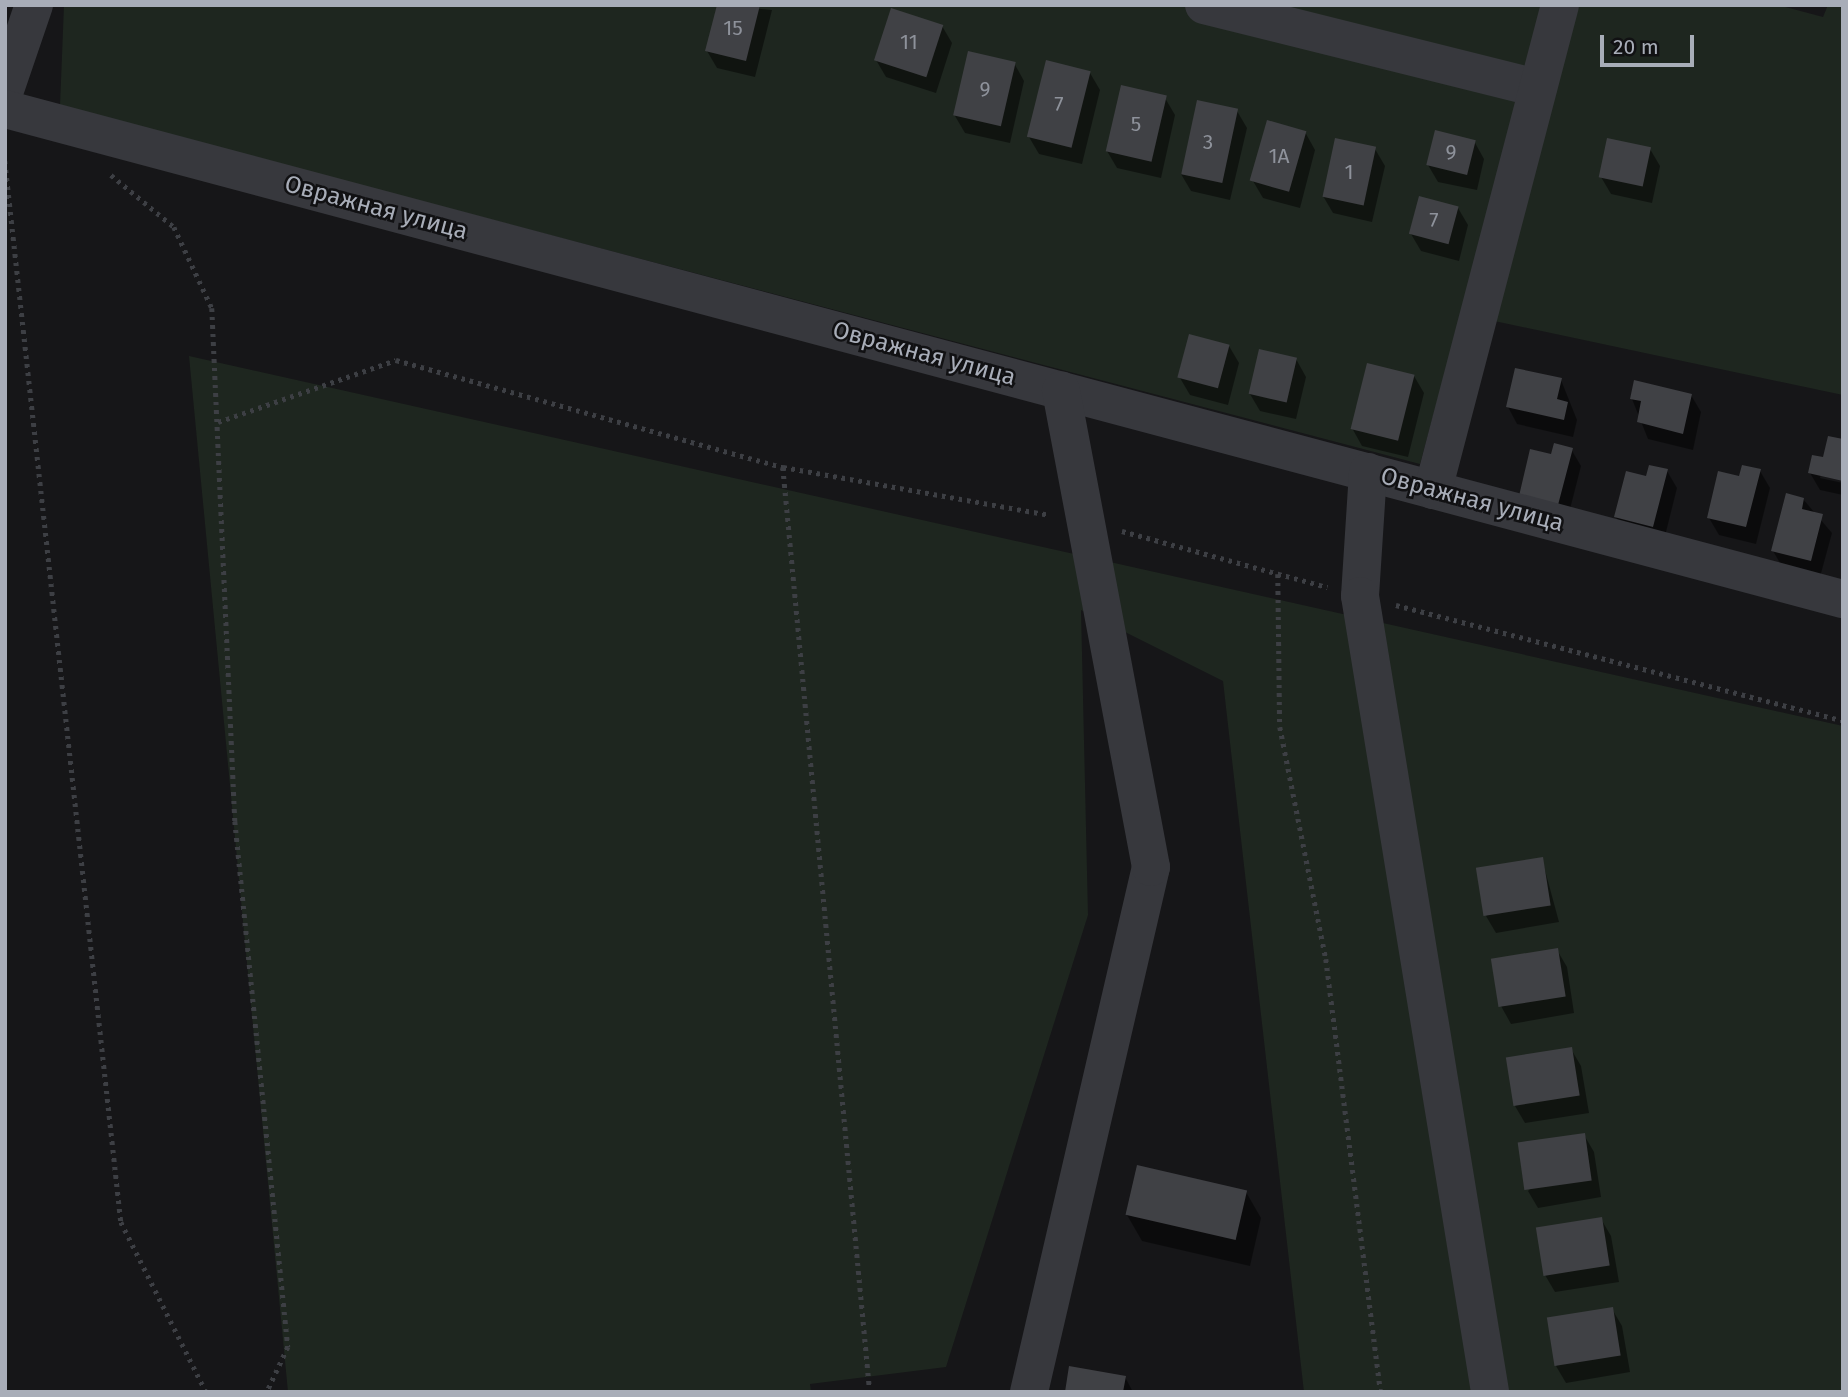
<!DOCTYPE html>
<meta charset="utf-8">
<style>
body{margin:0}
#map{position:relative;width:1848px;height:1397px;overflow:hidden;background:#161618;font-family:"Fira Sans",sans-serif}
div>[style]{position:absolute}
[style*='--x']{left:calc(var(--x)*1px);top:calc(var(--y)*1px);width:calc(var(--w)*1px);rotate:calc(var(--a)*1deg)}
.green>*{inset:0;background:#1e261f}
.shadow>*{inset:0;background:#0007}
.building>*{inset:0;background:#404145;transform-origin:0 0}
.path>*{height:4.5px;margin-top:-2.25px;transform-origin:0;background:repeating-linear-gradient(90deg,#3d3f44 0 3.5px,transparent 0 8.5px)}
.minor>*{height:38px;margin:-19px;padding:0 19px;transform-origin:19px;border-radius:19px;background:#37383d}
span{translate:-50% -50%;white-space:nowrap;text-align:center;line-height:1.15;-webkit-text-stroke:5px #111113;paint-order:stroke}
.number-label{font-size:21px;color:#8e929b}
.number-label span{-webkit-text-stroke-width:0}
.street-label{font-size:24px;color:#a8adb8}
.frame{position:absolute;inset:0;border:7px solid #a8adb8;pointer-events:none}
.scale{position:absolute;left:1600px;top:35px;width:94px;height:32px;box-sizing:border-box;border:4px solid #a8adb8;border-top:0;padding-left:9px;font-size:21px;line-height:24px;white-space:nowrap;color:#a8adb8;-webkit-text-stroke:5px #111113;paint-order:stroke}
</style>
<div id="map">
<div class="green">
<i style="clip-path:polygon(64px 5px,1778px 5px,1823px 17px,1828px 5px,1843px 5px,1843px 395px,1461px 314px,1420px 464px,60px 106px)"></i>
<i style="clip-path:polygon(189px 356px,1843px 726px,1843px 1392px,1304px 1392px,1223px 681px,1081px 610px,1088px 915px,946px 1367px,810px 1384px,811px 1392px,288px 1392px)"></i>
</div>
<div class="shadow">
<i style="clip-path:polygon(719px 5px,772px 10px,755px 77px,717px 68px,707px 51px)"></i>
<i style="clip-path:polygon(942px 26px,952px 43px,936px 93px,886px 77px,876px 60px)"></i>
<i style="clip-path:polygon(1014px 63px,1024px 81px,1010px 143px,965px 133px,955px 116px)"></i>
<i style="clip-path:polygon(1090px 73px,1100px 90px,1082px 164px,1039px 154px,1029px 137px)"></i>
<i style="clip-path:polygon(1165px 98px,1175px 115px,1161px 178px,1117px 168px,1107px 151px)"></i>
<i style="clip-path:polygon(1237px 111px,1247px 128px,1230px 200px,1191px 191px,1181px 174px)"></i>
<i style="clip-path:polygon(1305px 132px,1315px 150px,1300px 208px,1263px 198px,1253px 181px)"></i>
<i style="clip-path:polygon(1474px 141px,1484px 159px,1477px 190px,1438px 182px,1428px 165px)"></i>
<i style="clip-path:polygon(1375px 149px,1385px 166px,1372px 222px,1333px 213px,1323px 196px)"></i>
<i style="clip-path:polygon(1650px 149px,1660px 166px,1652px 203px,1611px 194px,1601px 177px)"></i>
<i style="clip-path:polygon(1458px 208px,1468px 225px,1459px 261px,1421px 251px,1411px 234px)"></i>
<i style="clip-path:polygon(1229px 346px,1239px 363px,1228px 405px,1190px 395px,1180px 378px)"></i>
<i style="clip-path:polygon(1296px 359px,1306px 377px,1296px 419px,1260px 411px,1250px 394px)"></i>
<i style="clip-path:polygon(1414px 376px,1424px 393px,1408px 457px,1362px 446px,1352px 428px)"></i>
<i style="clip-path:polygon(1561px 380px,1577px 420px,1573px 437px,1517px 424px,1508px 407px)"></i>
<i style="clip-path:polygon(1691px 395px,1701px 412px,1693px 450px,1648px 439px,1632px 399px)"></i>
<i style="clip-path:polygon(1571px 449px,1581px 466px,1567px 521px,1530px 513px)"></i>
<i style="clip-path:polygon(1825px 459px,1820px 478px,1843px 483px,1843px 495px,1820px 490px,1810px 473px)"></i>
<i style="clip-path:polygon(1667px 471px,1677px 488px,1663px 544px,1626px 534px,1616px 517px,1648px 478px)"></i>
<i style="clip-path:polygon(1760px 471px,1770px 488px,1756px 544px,1719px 535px,1709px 518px,1741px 478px)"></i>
<i style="clip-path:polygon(1803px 499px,1832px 533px,1820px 577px,1783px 568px,1773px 551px)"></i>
<i style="clip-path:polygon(1542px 859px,1559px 922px,1496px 933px,1486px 916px)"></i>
<i style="clip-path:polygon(1557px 950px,1567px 967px,1574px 1013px,1511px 1024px,1501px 1006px)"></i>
<i style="clip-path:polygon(1571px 1049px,1581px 1066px,1589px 1113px,1525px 1123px,1515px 1106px)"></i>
<i style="clip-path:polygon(1584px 1135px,1594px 1152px,1601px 1197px,1538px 1208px,1528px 1191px)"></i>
<i style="clip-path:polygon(1246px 1192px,1261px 1218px,1250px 1266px,1142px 1241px,1127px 1215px)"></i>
<i style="clip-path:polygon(1601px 1219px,1611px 1236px,1619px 1282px,1555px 1292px,1545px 1275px)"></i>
<i style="clip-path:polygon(1612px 1309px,1622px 1326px,1630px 1372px,1566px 1383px,1556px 1366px)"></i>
<i style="clip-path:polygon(1125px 1377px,1133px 1392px,1066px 1392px)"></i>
</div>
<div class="building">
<i style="clip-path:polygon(717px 5px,760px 5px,746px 61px,705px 51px)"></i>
<i style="left:891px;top:8px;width:55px;height:55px;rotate:18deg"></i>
<i style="left:968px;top:51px;width:49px;height:66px;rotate:13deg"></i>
<i style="left:1046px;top:60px;width:46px;height:79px;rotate:14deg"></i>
<i style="left:1121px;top:85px;width:47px;height:68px;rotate:13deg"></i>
<i style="left:1197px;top:100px;width:42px;height:76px;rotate:12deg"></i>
<i style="left:1267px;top:120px;width:41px;height:63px;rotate:16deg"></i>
<i style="left:1435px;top:130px;width:42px;height:36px;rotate:14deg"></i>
<i style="left:1335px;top:138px;width:42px;height:60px;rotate:12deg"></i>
<i style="left:1607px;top:138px;width:45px;height:40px;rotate:12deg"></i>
<i style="left:1419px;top:196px;width:41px;height:39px;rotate:15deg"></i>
<i style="left:1189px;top:334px;width:42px;height:45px;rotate:15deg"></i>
<i style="left:1259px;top:349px;width:39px;height:46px;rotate:13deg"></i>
<i style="left:1367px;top:363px;width:49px;height:68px;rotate:14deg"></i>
<i style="clip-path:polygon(1515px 368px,1562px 378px,1557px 399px,1568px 402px,1564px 420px,1506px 407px)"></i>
<i style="clip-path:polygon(1634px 380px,1692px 394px,1683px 434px,1637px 422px,1641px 401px,1630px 399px)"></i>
<i style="clip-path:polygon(1828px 436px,1843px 439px,1843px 481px,1808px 473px,1812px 455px,1823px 457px)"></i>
<i style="clip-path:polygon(1554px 443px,1573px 448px,1558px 505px,1519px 496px,1530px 449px,1551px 454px)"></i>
<i style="clip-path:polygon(1649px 465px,1668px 469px,1653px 527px,1614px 517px,1626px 471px,1646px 476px)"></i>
<i style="clip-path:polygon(1742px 465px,1761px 469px,1746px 527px,1707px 518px,1718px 471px,1739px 476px)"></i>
<i style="clip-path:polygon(1786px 493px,1804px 498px,1802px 509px,1823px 514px,1811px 561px,1771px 551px)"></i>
<i style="left:1543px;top:857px;width:49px;height:68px;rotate:81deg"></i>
<i style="left:1558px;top:948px;width:49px;height:68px;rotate:81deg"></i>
<i style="left:1572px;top:1047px;width:49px;height:67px;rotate:81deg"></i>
<i style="left:1585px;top:1133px;width:48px;height:68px;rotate:82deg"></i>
<i style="left:1137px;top:1165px;width:113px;height:51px;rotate:13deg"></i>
<i style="left:1602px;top:1217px;width:49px;height:67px;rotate:81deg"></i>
<i style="left:1613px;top:1307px;width:49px;height:67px;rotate:81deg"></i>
<i style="clip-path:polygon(1069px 1366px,1126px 1376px,1123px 1392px,1065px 1392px)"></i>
</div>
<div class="path">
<i style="--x:5;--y:161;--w:1067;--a:83.76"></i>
<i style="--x:121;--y:1222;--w:190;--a:63.4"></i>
<i style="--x:111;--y:175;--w:82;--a:39.5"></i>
<i style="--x:174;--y:227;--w:89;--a:64.9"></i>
<i style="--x:212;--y:308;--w:514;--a:87.43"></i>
<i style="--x:235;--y:821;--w:529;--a:84.25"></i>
<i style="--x:288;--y:1347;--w:50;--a:115"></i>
<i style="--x:218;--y:422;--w:188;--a:-19.2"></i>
<i style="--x:396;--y:360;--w:402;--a:15.5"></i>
<i style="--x:783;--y:467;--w:270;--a:10.2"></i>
<i style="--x:783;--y:467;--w:929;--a:84.63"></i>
<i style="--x:1122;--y:531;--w:213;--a:15.3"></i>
<i style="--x:1278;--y:574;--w:153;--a:89.3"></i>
<i style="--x:1280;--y:727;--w:237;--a:78.8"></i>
<i style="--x:1326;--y:959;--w:436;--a:82.8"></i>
<i style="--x:1396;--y:605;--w:462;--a:14.5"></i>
</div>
<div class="minor">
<i style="--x:1204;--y:5;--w:344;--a:14"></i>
<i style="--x:5;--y:90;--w:90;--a:-71.2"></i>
<i style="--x:5;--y:109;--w:1902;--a:14.93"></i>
<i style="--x:1368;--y:472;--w:124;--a:93.7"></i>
<i style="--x:1360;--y:596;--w:807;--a:80.72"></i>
<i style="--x:1433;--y:490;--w:501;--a:-75.33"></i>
<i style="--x:1029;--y:1392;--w:539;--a:-76.92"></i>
<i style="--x:1151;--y:867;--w:485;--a:-100.7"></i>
</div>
<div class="number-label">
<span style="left:733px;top:28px">15</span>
<span style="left:909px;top:42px">11</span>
<span style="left:985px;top:89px">9</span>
<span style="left:1059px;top:104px">7</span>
<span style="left:1136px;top:124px">5</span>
<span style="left:1208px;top:142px">3</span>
<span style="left:1451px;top:152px">9</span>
<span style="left:1279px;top:156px">1А</span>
<span style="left:1349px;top:172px">1</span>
<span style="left:1434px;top:220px">7</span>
</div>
<div class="street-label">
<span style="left:376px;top:208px;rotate:15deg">Овражная улица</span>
<span style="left:924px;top:354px;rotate:15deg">Овражная улица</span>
<span style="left:1472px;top:500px;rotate:15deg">Овражная улица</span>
</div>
<div class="frame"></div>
<div class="scale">20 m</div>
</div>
